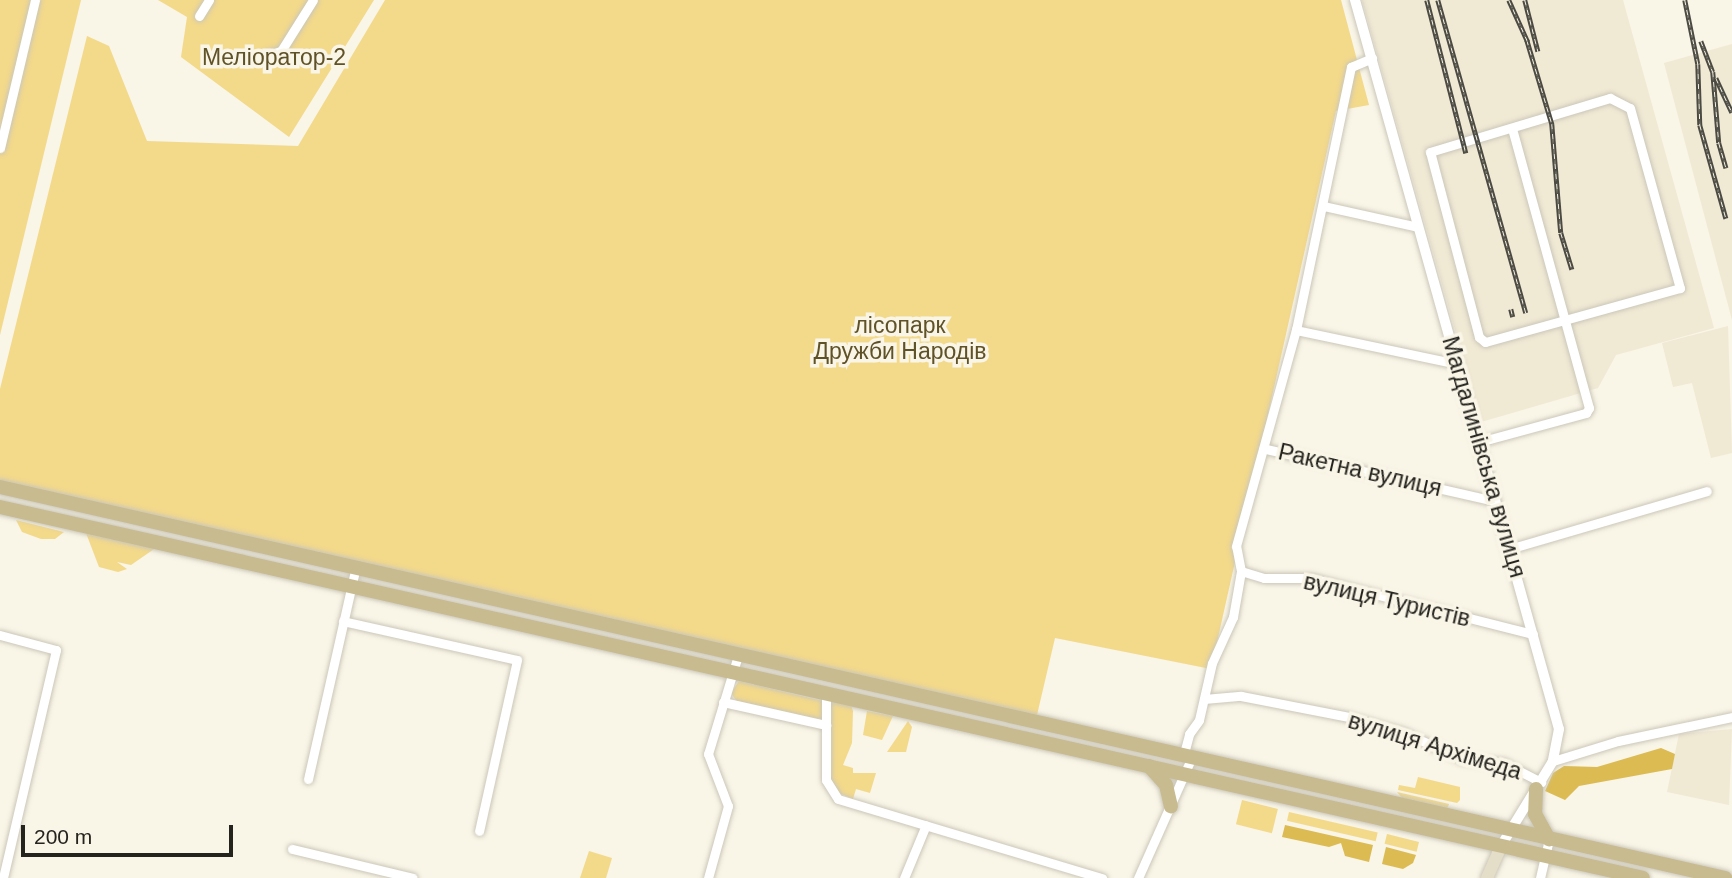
<!DOCTYPE html>
<meta charset="utf-8">
<style>
body{margin:0}
#map{position:relative;width:1732px;height:878px;overflow:hidden;background:#f9f5e7;font-family:Arial,sans-serif}
div>[style]{position:absolute}
[style*='--x']{left:calc(var(--x)*1px);top:calc(var(--y)*1px);width:calc(var(--w)*1px);rotate:calc(var(--a)*1deg)}
.built>*{inset:0;background:#f0e9d4}
.green>*{inset:0;background:#f3d98a;transform-origin:0 0}
.forest>*{inset:0;background:#dbbb52}
.roads{filter:drop-shadow(0 0 2px #cbc7b9) drop-shadow(0 0 2px #cbc7b9)}
.minor>*{height:9px;margin:-4.5px;padding:0 4.5px;transform-origin:4.5px;border-radius:4.5px;background:#fff}
.tertiary>*{height:10px;margin:-5px;padding:0 5px;transform-origin:5px;border-radius:5px;background:#fff}
.secondary>*{height:12px;margin:-6px;padding:0 6px;transform-origin:6px;border-radius:6px;background:#e4ddc8}
.primary>*{height:14px;margin:-7px;padding:0 7px;transform-origin:7px;border-radius:7px;background:#c8bb90}
.rail>*{height:4.5px;margin-top:-2.25px;transform-origin:0;background:repeating-linear-gradient(90deg,#f9f5e7 0 5px,#4b4a43 0 10px);box-sizing:border-box;border-block:2px solid #4b4a43}
span{translate:-50% -50%;white-space:nowrap;text-align:center;line-height:1.15;-webkit-text-stroke:7px #f9f5e7;paint-order:stroke}
.park-label{font-size:23px;color:#605227}
.street-label{font-size:23px;color:#24231e}
.scale{position:absolute;left:21px;top:825px;width:212px;height:32px;box-sizing:border-box;border:4px solid #24231e;border-top:0;padding-left:9px;font-size:21px;line-height:24px;white-space:nowrap;color:#24231e;-webkit-text-stroke:5px #f9f5e7;paint-order:stroke}
</style>
<div id="map">
<div class="built">
<i style="clip-path:polygon(1362px 0,1623px 0,1714px 328px,1616px 355px,1598px 388px,1481px 422px)"></i>
<i style="clip-path:polygon(1732px 44px,1732px 320px,1664px 63px)"></i>
<i style="clip-path:polygon(1728px 326px,1732px 453px,1711px 458px,1692px 383px,1673px 387px,1662px 343px)"></i>
<i style="clip-path:polygon(1732px 729px,1729px 805px,1667px 792px,1679px 734px)"></i>
</div>
<div class="green">
<i style="clip-path:polygon(0 0,81px 0,0 335px)"></i>
<i style="clip-path:polygon(158px 0,374px 0,289px 137px,181px 57px,187px 17px)"></i>
<i style="clip-path:polygon(385px 0,1341px 0,1369px 105px,1336px 111px,1211px 669px,1055px 638px,1037px 715px,0 481px,0 389px,87px 36px,109px 46px,147px 141px,298px 146px)"></i>
<i style="clip-path:polygon(16px 520px,64px 532px,55px 539px,41px 539px,22px 532px)"></i>
<i style="clip-path:polygon(86px 533px,157px 547px,131px 565px,117px 562px,127px 569px,118px 572px,99px 567px)"></i>
<i style="clip-path:polygon(739px 681px,823px 701px,823px 721px,737px 702px,731px 693px)"></i>
<i style="clip-path:polygon(831px 701px,851px 705px,853px 711px,852px 743px,843px 765px,853px 768px,853px 773px,876px 773px,870px 793px,856px 789px,853px 799px,836px 792px,830px 783px)"></i>
<i style="clip-path:polygon(867px 711px,893px 716px,882px 740px,863px 735px)"></i>
<i style="clip-path:polygon(908px 721px,912px 727px,906px 752px,887px 752px)"></i>
<i style="clip-path:polygon(1418px 777px,1460px 787px,1460px 800px,1457px 803px,1398px 790px,1399px 785px,1415px 788px)"></i>
<i style="clip-path:polygon(1397px 792px,1449px 804px,1447px 809px,1403px 799px)"></i>
<i style="left:1242px;top:800px;width:37px;height:25px;rotate:14deg"></i>
<i style="left:1289px;top:812px;width:91px;height:9px;rotate:13deg"></i>
<i style="left:1387px;top:834px;width:33px;height:10px;rotate:14deg"></i>
<i style="clip-path:polygon(589px 851px,612px 858px,606px 878px,580px 878px)"></i>
</div>
<div class="forest">
<i style="clip-path:polygon(1661px 748px,1675px 754px,1672px 769px,1579px 786px,1565px 800px,1545px 791px,1553px 773px,1564px 766px,1597px 767px)"></i>
<i style="clip-path:polygon(1285px 825px,1373px 845px,1369px 862px,1345px 856px,1341px 843px,1329px 847px,1282px 837px)"></i>
<i style="clip-path:polygon(1386px 847px,1416px 855px,1413px 863px,1403px 869px,1382px 864px)"></i>
</div>
<div class="roads">
<div class="minor">
<i style="--x:199;--y:16;--w:19;--a:-58"></i>
<i style="--x:267;--y:55;--w:15;--a:-16"></i>
<i style="--x:281;--y:51;--w:60;--a:-57.9"></i>
<i style="--x:1610;--y:98;--w:22;--a:27"></i>
<i style="--x:1630;--y:108;--w:187;--a:74.5"></i>
<i style="--x:1680;--y:288;--w:202;--a:164.5"></i>
<i style="--x:1485;--y:342;--w:8;--a:-140"></i>
<i style="--x:1479;--y:337;--w:191;--a:-104.8"></i>
<i style="--x:1430;--y:152;--w:188;--a:-16.7"></i>
<i style="--x:0;--y:148;--w:152;--a:-76.7"></i>
<i style="--x:1324;--y:206;--w:96;--a:12.6"></i>
<i style="--x:1296;--y:330;--w:166;--a:11.9"></i>
<i style="--x:1479;--y:442;--w:111;--a:-15.2"></i>
<i style="--x:1586;--y:413;--w:6;--a:-59"></i>
<i style="--x:1589;--y:408;--w:289;--a:-105.4"></i>
<i style="--x:1266;--y:449;--w:235;--a:12.8"></i>
<i style="--x:1509;--y:549;--w:206;--a:-16.3"></i>
<i style="--x:1241;--y:571;--w:24;--a:17"></i>
<i style="--x:1264;--y:578;--w:47;--a:0"></i>
<i style="--x:1311;--y:578;--w:229;--a:14.2"></i>
<i style="--x:343;--y:621;--w:178;--a:12.6"></i>
<i style="--x:517;--y:660;--w:175;--a:102.5"></i>
<i style="--x:0;--y:635;--w:58;--a:15"></i>
<i style="--x:56;--y:650;--w:234;--a:103.1"></i>
<i style="--x:1204;--y:699;--w:37;--a:-5"></i>
<i style="--x:1241;--y:696;--w:110;--a:11"></i>
<i style="--x:1349;--y:717;--w:58;--a:15.9"></i>
<i style="--x:1405;--y:733;--w:63;--a:24.5"></i>
<i style="--x:1462;--y:759;--w:42;--a:5.4"></i>
<i style="--x:1504;--y:763;--w:42;--a:27.2"></i>
<i style="--x:723;--y:702;--w:106;--a:12.6"></i>
<i style="--x:826;--y:725;--w:55;--a:90"></i>
<i style="--x:826;--y:780;--w:22;--a:58"></i>
<i style="--x:838;--y:799;--w:276;--a:16.7"></i>
<i style="--x:826;--y:725;--w:33;--a:-90"></i>
<i style="--x:1183;--y:757;--w:24;--a:-75"></i>
<i style="--x:1189;--y:734;--w:17;--a:-54"></i>
<i style="--x:1199;--y:720;--w:58;--a:-77.2"></i>
<i style="--x:1212;--y:663;--w:51;--a:-65.5"></i>
<i style="--x:1233;--y:617;--w:47;--a:-80.1"></i>
<i style="--x:1241;--y:571;--w:25;--a:-101"></i>
<i style="--x:1236;--y:546;--w:224;--a:-74.5"></i>
<i style="--x:1296;--y:330;--w:269;--a:-78.2"></i>
<i style="--x:1351;--y:67;--w:23;--a:-23"></i>
<i style="--x:1553;--y:761;--w:68;--a:-17.1"></i>
<i style="--x:1618;--y:741;--w:116;--a:-11.9"></i>
<i style="--x:308;--y:779;--w:218;--a:-77.3"></i>
<i style="--x:292;--y:849;--w:124;--a:13.5"></i>
<i style="--x:708;--y:878;--w:75;--a:-74.5"></i>
<i style="--x:728;--y:806;--w:56;--a:-111"></i>
<i style="--x:708;--y:754;--w:103;--a:-73.1"></i>
<i style="--x:904;--y:878;--w:57;--a:-67.5"></i>
<i style="--x:1138;--y:878;--w:130;--a:-66"></i>
<i style="--x:1540;--y:878;--w:40;--a:-77"></i>
</div>
<div class="tertiary">
<i style="--x:1355;--y:0;--w:757;--a:74.37"></i>
<i style="--x:1559;--y:729;--w:33;--a:101"></i>
<i style="--x:1553;--y:761;--w:100;--a:121.5"></i>
</div>
<div class="secondary">
<i style="--x:1487;--y:878;--w:35;--a:-66"></i>
</div>
<div class="primary">
<i style="--x:0;--y:487;--w:1769;--a:12.77"></i>
<i style="--x:0;--y:507;--w:1684;--a:12.72"></i>
<i style="--x:1149;--y:766;--w:25;--a:48"></i>
<i style="--x:1166;--y:785;--w:22;--a:77"></i>
<i style="--x:1536;--y:789;--w:25;--a:92"></i>
<i style="--x:1535;--y:814;--w:29;--a:61"></i>
</div>
</div>
<div class="rail">
<i style="--x:1427;--y:0;--w:158;--a:75.7"></i>
<i style="--x:1438;--y:0;--w:325;--a:74.3"></i>
<i style="--x:1509;--y:0;--w:46;--a:65.7"></i>
<i style="--x:1525;--y:0;--w:53;--a:75.7"></i>
<i style="--x:1685;--y:0;--w:65;--a:78.5"></i>
<i style="--x:1698;--y:64;--w:61;--a:88.1"></i>
<i style="--x:1700;--y:125;--w:97;--a:74.4"></i>
<i style="--x:1527;--y:40;--w:88;--a:73.4"></i>
<i style="--x:1552;--y:124;--w:109;--a:85.3"></i>
<i style="--x:1561;--y:233;--w:38;--a:73"></i>
<i style="--x:1701;--y:41;--w:33;--a:69"></i>
<i style="--x:1713;--y:72;--w:71;--a:85.2"></i>
<i style="--x:1719;--y:143;--w:26;--a:74"></i>
<i style="--x:1716;--y:78;--w:38;--a:65"></i>
<i style="--x:1511;--y:309;--w:8;--a:76"></i>
</div>
<div class="park-label">
<span style="left:274px;top:57px">Меліоратор-2</span>
<span style="left:900px;top:338px">лісопарк<br>Дружби Народів</span>
</div>
<div class="street-label">
<span style="left:1484px;top:457px;rotate:74deg">Магдалинівська вулиця</span>
<span style="left:1360px;top:470px;rotate:13deg">Ракетна вулиця</span>
<span style="left:1387px;top:600px;rotate:13deg">вулиця Туристів</span>
<span style="left:1435px;top:746px;rotate:17deg">вулиця Архімеда</span>
</div>
<div class="scale">200 m</div>
</div>
